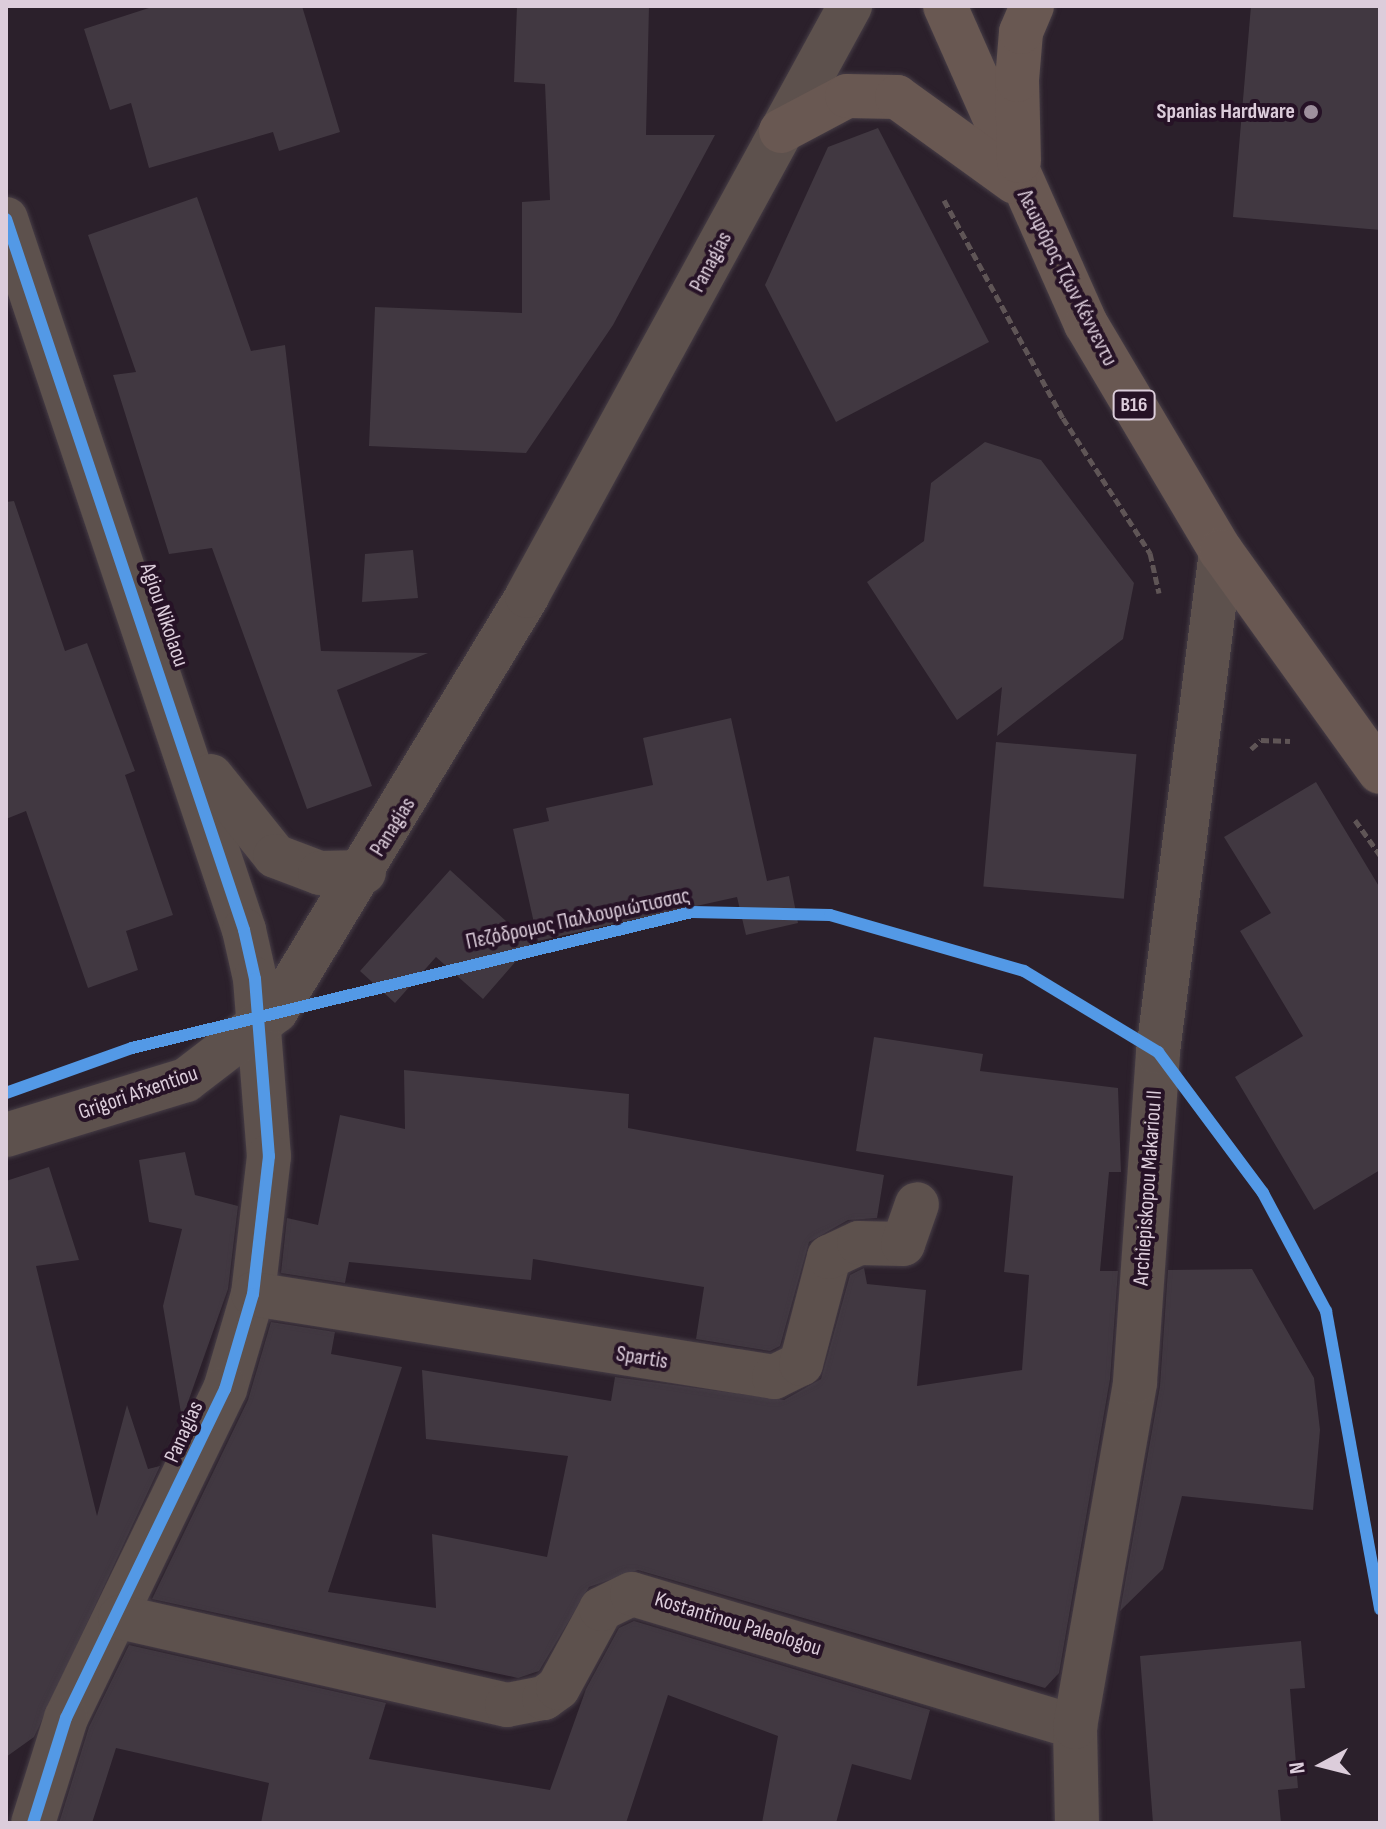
<!DOCTYPE html>
<meta charset="utf-8">
<style>
body{margin:0}
#map{position:relative;width:1386px;height:1829px;overflow:hidden;background:#2b202b;font-family:"Sofia Sans Condensed",sans-serif}
div>[style]{position:absolute}
[style*='--x']{left:calc(var(--x)*1px);top:calc(var(--y)*1px);width:calc(var(--w)*1px);rotate:calc(var(--a)*1deg)}
.building>*{inset:0;background:#413841;transform-origin:0 0}
.path>*{height:5px;margin-top:-2.5px;transform-origin:0;background:repeating-linear-gradient(90deg,#5f5556 0 8px,transparent 0 12px)}
.roads{filter:drop-shadow(0 0 2px #463d46) drop-shadow(0 0 2px #463d46)}
.minor>*{height:44px;margin:-22px;padding:0 22px;transform-origin:22px;border-radius:22px;background:#5d514d}
.major>*{height:44px;margin:-22px;padding:0 22px;transform-origin:22px;border-radius:22px;background:#695852}
.cycleway>*{height:12px;margin:-6px;padding:0 6px;transform-origin:6px;border-radius:6px;background:#5399e6}
.dots>*{width:22px;height:22px;translate:-50% -50%;box-sizing:border-box;border:4px solid #261226;border-radius:50%}
span{translate:-50% -50%;white-space:nowrap;text-align:center;line-height:1.15;-webkit-text-stroke:8px #261226;paint-order:stroke}
.shield-label span{padding:2px 6px;background:#261226;border:2px solid;border-radius:6px;-webkit-text-stroke-width:0}
.shield-label{font-size:20px;color:#dccddb;font-weight:700}
.poi-label{font-size:22px;color:#dccddb;font-weight:700}
.right{translate:-100% -50%;text-align:right}
.street-label{font-size:22px;color:#dccddb}
.frame{position:absolute;inset:0;border:8px solid #dccddb;pointer-events:none}
.north{position:absolute;left:1282px;top:1725px;width:80px;height:80px;-webkit-text-stroke:6px #261226;paint-order:stroke;rotate:263deg;font-size:22px;font-weight:700;line-height:32px;text-align:center;color:#dccddb}
.north::after{content:'';display:block;margin:auto;width:28px;height:36px;background:#dccddb;clip-path:polygon(50% 0,100% 100%,50% 72%,0 100%)}
</style>
<div id="map">
<div class="building">
<i style="clip-path:polygon(155px 6px,302px 6px,340px 132px,279px 151px,273px 132px,149px 168px,131px 103px,110px 110px,84px 29px)"></i>
<i style="clip-path:polygon(517px 6px,649px 6px,646px 135px,715px 135px,613px 325px,526px 453px,369px 446px,375px 307px,522px 313px,522px 202px,550px 200px,545px 84px,514px 82px)"></i>
<i style="clip-path:polygon(1251px 6px,1380px 6px,1380px 230px,1233px 217px)"></i>
<i style="clip-path:polygon(878px 128px,989px 342px,836px 422px,765px 285px,828px 147px)"></i>
<i style="clip-path:polygon(197px 197px,251px 351px,285px 345px,321px 651px,428px 653px,337px 690px,372px 786px,307px 809px,212px 548px,169px 554px,113px 375px,136px 372px,88px 235px)"></i>
<i style="clip-path:polygon(985px 442px,1041px 460px,1134px 583px,1123px 639px,997px 736px,1002px 687px,957px 720px,867px 582px,924px 541px,931px 483px)"></i>
<i style="clip-path:polygon(14px 501px,65px 651px,87px 643px,135px 771px,125px 775px,173px 915px,126px 931px,138px 970px,88px 988px,26px 811px,6px 819px,6px 502px)"></i>
<i style="clip-path:polygon(413px 550px,418px 598px,362px 602px,365px 554px)"></i>
<i style="clip-path:polygon(731px 718px,767px 881px,789px 876px,798px 923px,746px 935px,737px 897px,538px 941px,513px 829px,549px 821px,546px 808px,653px 785px,643px 738px)"></i>
<i style="left:996px;top:742px;width:141px;height:145px;rotate:5deg"></i>
<i style="clip-path:polygon(1316px 782px,1380px 888px,1380px 1170px,1314px 1210px,1235px 1077px,1303px 1036px,1240px 931px,1271px 913px,1224px 837px)"></i>
<i style="clip-path:polygon(450px 870px,531px 944px,483px 999px,436px 957px,395px 1003px,360px 971px)"></i>
<i style="clip-path:polygon(874px 1037px,983px 1054px,980px 1071px,1118px 1088px,1121px 1172px,1109px 1172px,1100px 1271px,1118px 1271px,1110px 1379px,1059px 1673px,1045px 1688px,638px 1570px,589px 1587px,539px 1671px,518px 1678px,152px 1599px,248px 1400px,271px 1322px,335px 1332px,331px 1354px,402px 1367px,328px 1592px,436px 1608px,432px 1534px,547px 1557px,568px 1456px,426px 1439px,422px 1370px,611px 1401px,615px 1377px,784px 1400px,821px 1379px,850px 1275px,864px 1268px,867px 1284px,926px 1290px,917px 1386px,1022px 1370px,1029px 1275px,1004px 1272px,1013px 1176px,856px 1151px)"></i>
<i style="clip-path:polygon(404px 1070px,629px 1094px,628px 1128px,884px 1175px,877px 1218px,848px 1220px,809px 1242px,780px 1346px,770px 1351px,696px 1339px,704px 1287px,533px 1259px,531px 1280px,349px 1262px,345px 1283px,281px 1273px,287px 1218px,318px 1225px,340px 1115px,405px 1129px)"></i>
<i style="clip-path:polygon(185px 1152px,195px 1195px,238px 1206px,228px 1289px,182px 1419px,163px 1306px,182px 1229px,149px 1222px,139px 1160px)"></i>
<i style="clip-path:polygon(49px 1167px,79px 1260px,36px 1266px,97px 1516px,127px 1405px,148px 1469px,160px 1466px,34px 1737px,6px 1757px,6px 1181px)"></i>
<i style="clip-path:polygon(1252px 1269px,1314px 1378px,1320px 1430px,1313px 1510px,1182px 1496px,1163px 1569px,1120px 1611px,1160px 1386px,1168px 1270px)"></i>
<i style="clip-path:polygon(634px 1621px,930px 1710px,911px 1780px,852px 1764px,836px 1823px,762px 1823px,778px 1736px,668px 1695px,626px 1823px,261px 1823px,269px 1783px,116px 1748px,92px 1823px,59px 1823px,89px 1727px,129px 1645px,386px 1703px,369px 1759px,550px 1790px,586px 1689px,619px 1628px)"></i>
<i style="clip-path:polygon(1301px 1641px,1305px 1688px,1290px 1689px,1298px 1788px,1278px 1790px,1281px 1823px,1153px 1823px,1140px 1656px)"></i>
</div>
<div class="path">
<i style="--x:944;--y:200;--w:248;--a:61.4"></i>
<i style="--x:1063;--y:418;--w:161;--a:57.2"></i>
<i style="--x:1150;--y:553;--w:41;--a:77.3"></i>
<i style="--x:1251;--y:749;--w:13;--a:-42"></i>
<i style="--x:1261;--y:740;--w:29;--a:2"></i>
<i style="--x:1355;--y:820;--w:43;--a:54.5"></i>
</div>
<div class="roads">
<div class="minor">
<i style="--x:6;--y:219;--w:750;--a:71.49"></i>
<i style="--x:244;--y:930;--w:50;--a:77.3"></i>
<i style="--x:255;--y:979;--w:178;--a:85.5"></i>
<i style="--x:269;--y:1156;--w:139;--a:96.6"></i>
<i style="--x:253;--y:1294;--w:99;--a:106.4"></i>
<i style="--x:225;--y:1389;--w:365;--a:115.8"></i>
<i style="--x:66;--y:1718;--w:110;--a:107.4"></i>
<i style="--x:211;--y:776;--w:102;--a:51.3"></i>
<i style="--x:275;--y:856;--w:48;--a:20.7"></i>
<i style="--x:320;--y:873;--w:44;--a:-1.3"></i>
<i style="--x:6;--y:1135;--w:188;--a:-17"></i>
<i style="--x:186;--y:1080;--w:113;--a:-37.5"></i>
<i style="--x:276;--y:1011;--w:485;--a:-58.8"></i>
<i style="--x:527;--y:596;--w:673;--a:-61.3"></i>
<i style="--x:253;--y:1294;--w:528;--a:9.05"></i>
<i style="--x:774;--y:1377;--w:30;--a:-26"></i>
<i style="--x:801;--y:1364;--w:111;--a:-75.3"></i>
<i style="--x:829;--y:1257;--w:33;--a:-25"></i>
<i style="--x:859;--y:1243;--w:44;--a:1.3"></i>
<i style="--x:903;--y:1244;--w:42;--a:-70.7"></i>
<i style="--x:120;--y:1617;--w:397;--a:12.8"></i>
<i style="--x:507;--y:1705;--w:38;--a:-11"></i>
<i style="--x:544;--y:1698;--w:17;--a:-36"></i>
<i style="--x:558;--y:1688;--w:90;--a:-61.4"></i>
<i style="--x:601;--y:1609;--w:34;--a:-26"></i>
<i style="--x:632;--y:1594;--w:463;--a:16.7"></i>
<i style="--x:1077;--y:1823;--w:96;--a:-91.2"></i>
<i style="--x:1075;--y:1727;--w:350;--a:-80.1"></i>
<i style="--x:1135;--y:1382;--w:331;--a:-86"></i>
<i style="--x:1158;--y:1052;--w:505;--a:-82.83"></i>
</div>
<div class="major">
<i style="--x:945;--y:6;--w:348;--a:66.1"></i>
<i style="--x:1086;--y:324;--w:264;--a:59.3"></i>
<i style="--x:1221;--y:551;--w:272;--a:54.3"></i>
<i style="--x:781;--y:131;--w:75;--a:-27.9"></i>
<i style="--x:847;--y:96;--w:50;--a:1.1"></i>
<i style="--x:897;--y:97;--w:145;--a:35.8"></i>
<i style="--x:1019;--y:161;--w:81;--a:-91.4"></i>
<i style="--x:1017;--y:80;--w:48;--a:-85.2"></i>
<i style="--x:1021;--y:32;--w:28;--a:-67"></i>
</div>
</div>
<div class="cycleway">
<i style="--x:6;--y:219;--w:750;--a:71.49"></i>
<i style="--x:244;--y:930;--w:50;--a:77.3"></i>
<i style="--x:255;--y:979;--w:178;--a:85.5"></i>
<i style="--x:269;--y:1156;--w:139;--a:96.6"></i>
<i style="--x:253;--y:1294;--w:99;--a:106.4"></i>
<i style="--x:225;--y:1389;--w:365;--a:115.8"></i>
<i style="--x:66;--y:1718;--w:110;--a:107.4"></i>
<i style="--x:6;--y:1093;--w:134;--a:-19.7"></i>
<i style="--x:132;--y:1048;--w:576;--a:-13.65"></i>
<i style="--x:692;--y:912;--w:138;--a:1.2"></i>
<i style="--x:830;--y:915;--w:202;--a:16.1"></i>
<i style="--x:1024;--y:971;--w:157;--a:31.2"></i>
<i style="--x:1158;--y:1052;--w:176;--a:53.3"></i>
<i style="--x:1263;--y:1193;--w:134;--a:61.9"></i>
<i style="--x:1326;--y:1311;--w:303;--a:79.7"></i>
</div>
<div class="dots">
<i style="left:1311px;top:112px;background:#9e909d"></i>
</div>
<div class="shield-label">
<span style="left:1134px;top:405px">B16</span>
</div>
<div class="poi-label">
<span class="right" style="left:1295px;top:112px">Spanias Hardware</span>
</div>
<div class="street-label">
<span style="left:711px;top:262px;rotate:-62deg">Panagias</span>
<span style="left:1067px;top:278px;rotate:63deg">Λεωφόρος Τζων Κέννεντυ</span>
<span style="left:164px;top:615px;rotate:71deg">Agiou Nikolaou</span>
<span style="left:393px;top:827px;rotate:-58deg">Panagias</span>
<span style="left:578px;top:919px;rotate:-12deg">Πεζόδρομος Παλλουριώτισσας</span>
<span style="left:138px;top:1093px;rotate:-19deg">Grigori Afxentiou</span>
<span style="left:1148px;top:1188px;rotate:-86deg">Archiepiskopou Makariou II</span>
<span style="left:642px;top:1358px;rotate:9deg">Spartis</span>
<span style="left:184px;top:1432px;rotate:-66deg">Panagias</span>
<span style="left:738px;top:1624px;rotate:17deg">Kostantinou Paleologou</span>
</div>
<div class="frame"></div>
<div class="north">N</div>
</div>
